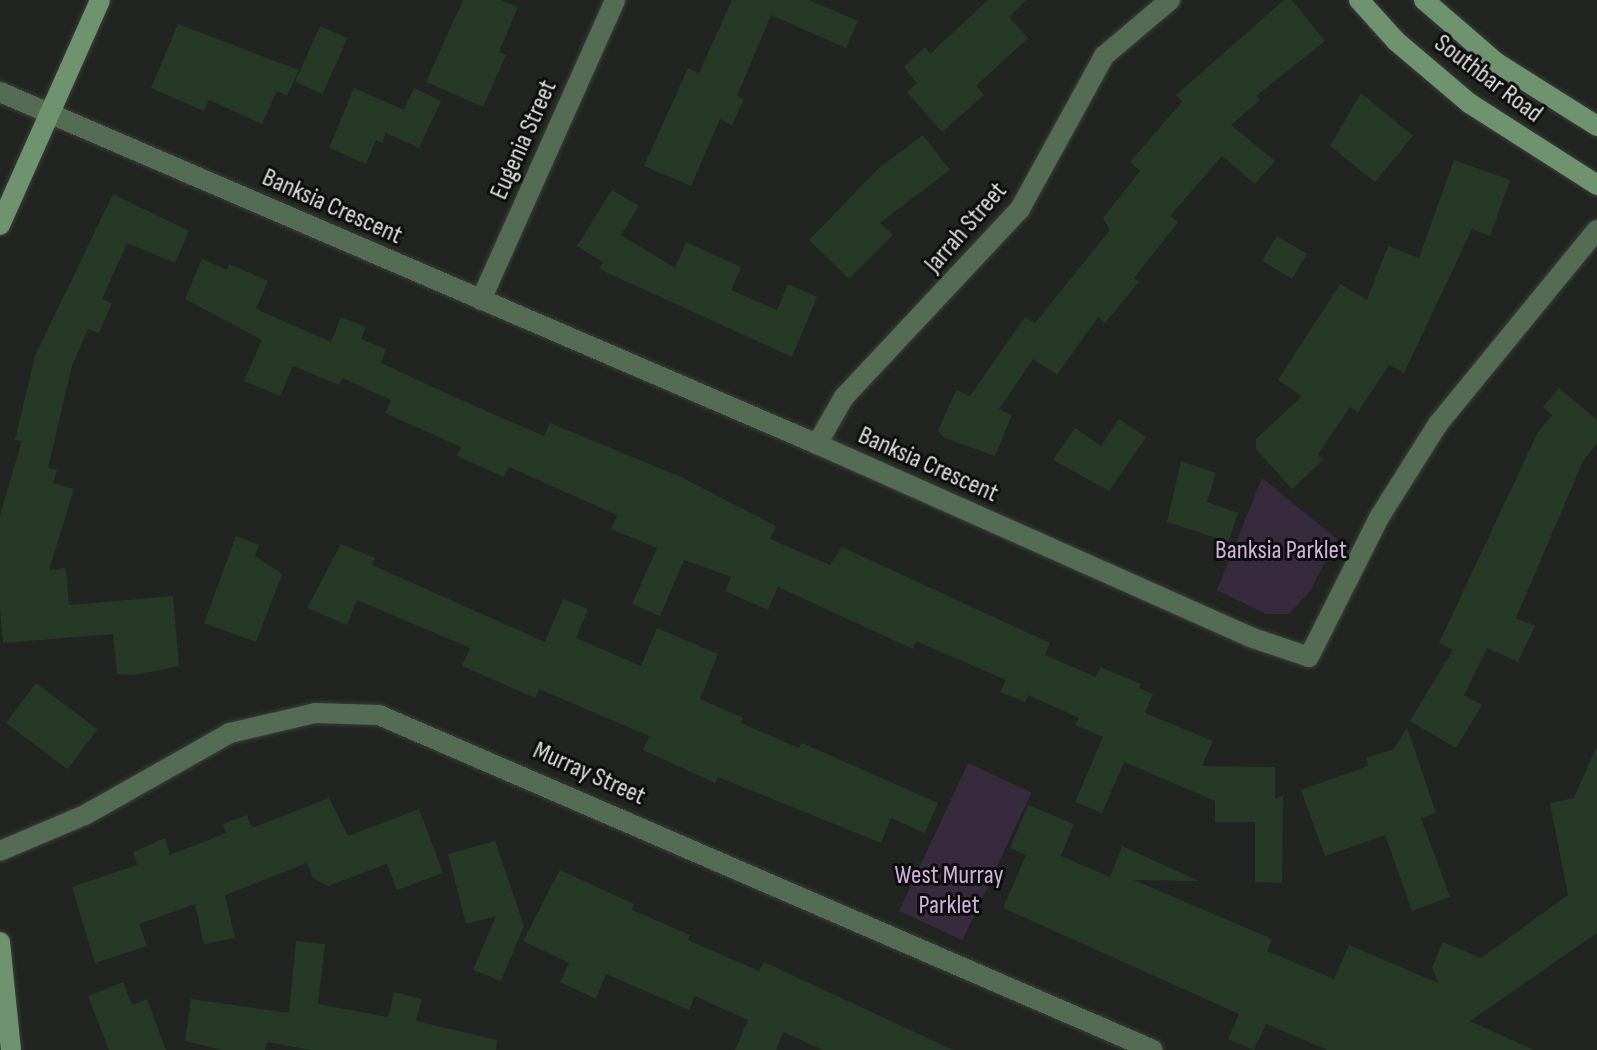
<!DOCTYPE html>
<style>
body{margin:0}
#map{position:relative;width:1597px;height:1050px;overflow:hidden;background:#212421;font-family:"Sofia Sans Condensed",sans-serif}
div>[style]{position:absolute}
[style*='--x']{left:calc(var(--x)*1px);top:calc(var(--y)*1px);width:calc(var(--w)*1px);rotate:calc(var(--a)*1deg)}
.green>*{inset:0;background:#382a3d;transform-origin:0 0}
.building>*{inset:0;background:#263926;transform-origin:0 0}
.roads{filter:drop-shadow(0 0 2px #3b3e3b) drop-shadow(0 0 2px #3b3e3b)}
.street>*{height:20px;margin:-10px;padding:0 10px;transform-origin:10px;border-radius:10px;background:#546b54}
.secondary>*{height:20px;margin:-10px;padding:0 10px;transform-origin:10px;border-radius:10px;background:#6f936e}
span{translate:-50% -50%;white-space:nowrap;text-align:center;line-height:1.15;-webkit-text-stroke:6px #0c0d0c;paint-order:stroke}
.street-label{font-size:26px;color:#dbdcdb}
.park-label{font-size:26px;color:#d2b2dd}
</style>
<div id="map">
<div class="green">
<i style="clip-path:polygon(1262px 478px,1337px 539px,1310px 591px,1289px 614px,1266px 614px,1217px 590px)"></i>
<i style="left:968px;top:763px;width:70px;height:163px;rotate:25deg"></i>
</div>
<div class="building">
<i style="clip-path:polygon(463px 0,500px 0,518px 7px,499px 52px,506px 55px,483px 107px,426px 82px)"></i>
<i style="clip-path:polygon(732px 0,809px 0,858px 21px,846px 48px,771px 15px,737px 96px,744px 99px,732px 125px,720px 119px,691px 186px,644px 166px,688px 68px,699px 73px)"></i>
<i style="clip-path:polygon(988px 0,1026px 0,1009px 17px,1028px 38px,976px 86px,984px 95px,942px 132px,907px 92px,917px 83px,904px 67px,925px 47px,930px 54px)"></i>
<i style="clip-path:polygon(1284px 0,1292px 0,1325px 41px,1256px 96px,1260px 100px,1231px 125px,1275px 161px,1255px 184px,1222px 156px,1170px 216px,1178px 222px,1134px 278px,1139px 282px,1105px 323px,1098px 317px,1057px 375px,1033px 359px,999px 409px,1012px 415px,995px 456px,945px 438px,938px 431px,956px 390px,970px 396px,1025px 317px,1035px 323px,1110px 230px,1103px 218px,1140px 171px,1130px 162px,1182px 102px,1176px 95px)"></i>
<i style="clip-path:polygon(178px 24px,299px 70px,287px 96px,277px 91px,262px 124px,209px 100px,204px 111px,151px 88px)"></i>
<i style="left:320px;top:26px;width:30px;height:61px;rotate:24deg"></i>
<i style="clip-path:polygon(354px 88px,404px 110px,414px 88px,441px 101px,419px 148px,386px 133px,382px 143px,376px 140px,366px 164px,329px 148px)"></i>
<i style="clip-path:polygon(1361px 93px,1413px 136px,1375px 182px,1330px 146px)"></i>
<i style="clip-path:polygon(923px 135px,950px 170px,880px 223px,893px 235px,849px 279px,809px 240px,880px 167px)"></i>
<i style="clip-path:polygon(1454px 160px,1510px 180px,1490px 236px,1472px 229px,1404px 373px,1389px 365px,1358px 412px,1350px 407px,1318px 454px,1323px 460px,1292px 489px,1256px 449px,1256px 439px,1302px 396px,1278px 380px,1340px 284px,1367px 300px,1388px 246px,1419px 258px)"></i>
<i style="clip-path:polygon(612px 190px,639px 206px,621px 235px,675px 268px,686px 242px,741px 267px,731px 290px,777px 310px,788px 284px,817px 297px,792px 357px,599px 269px,603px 262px,577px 246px)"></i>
<i style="clip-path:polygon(113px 194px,189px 231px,175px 263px,127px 243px,102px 299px,112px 303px,99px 333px,88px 329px,72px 366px,48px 468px,57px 470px,53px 483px,74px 489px,49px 570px,66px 568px,69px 605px,173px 596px,179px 666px,135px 675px,117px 674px,113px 634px,3px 643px,0 611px,0 515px,22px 441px,15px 440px,35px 356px)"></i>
<i style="left:1277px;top:236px;width:35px;height:29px;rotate:31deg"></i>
<i style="clip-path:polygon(202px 259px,227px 270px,229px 264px,268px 281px,256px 309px,331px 342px,341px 317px,366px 327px,361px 339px,386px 349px,381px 363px,452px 396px,544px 436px,550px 423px,681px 477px,776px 526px,770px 539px,830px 565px,842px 547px,1050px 643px,1045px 655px,1096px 677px,1100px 667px,1141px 684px,1139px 688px,1153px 694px,1145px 713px,1213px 741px,1202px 766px,1275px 767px,1275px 799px,1283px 796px,1282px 883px,1255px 882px,1255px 822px,1215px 822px,1215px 801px,1124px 762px,1102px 813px,1075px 802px,1103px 737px,1075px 725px,1079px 718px,1028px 695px,1025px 702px,1000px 692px,1006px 680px,916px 641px,913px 649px,778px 587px,768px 610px,725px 591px,731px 577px,684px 560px,660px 616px,632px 604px,657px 548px,611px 529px,617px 515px,509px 467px,504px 477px,457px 456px,461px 447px,385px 413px,391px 400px,342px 378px,339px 385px,293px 366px,280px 396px,244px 381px,262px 340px,185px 299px)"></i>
<i style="clip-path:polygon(1559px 388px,1597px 420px,1597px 444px,1584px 459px,1516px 618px,1535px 626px,1518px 662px,1487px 648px,1464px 695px,1482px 705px,1456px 748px,1410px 721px,1453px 650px,1439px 643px,1538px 432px,1552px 415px,1543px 407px)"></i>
<i style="clip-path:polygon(1119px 419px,1146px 437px,1109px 491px,1053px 460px,1075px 428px,1101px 446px)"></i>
<i style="clip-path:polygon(1181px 461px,1216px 473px,1207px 502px,1238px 513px,1228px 542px,1167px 522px)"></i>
<i style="clip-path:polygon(236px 536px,259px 545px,255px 556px,282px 574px,256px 642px,204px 623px)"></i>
<i style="clip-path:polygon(341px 544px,375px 558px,372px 565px,545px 642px,563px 599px,588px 609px,576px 638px,641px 666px,657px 628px,718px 654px,700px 699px,743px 718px,741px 723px,799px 748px,802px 743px,938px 803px,925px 833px,891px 818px,881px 843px,718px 777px,715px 783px,643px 750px,649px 736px,539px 689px,535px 698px,462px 666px,470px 648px,357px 600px,347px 625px,307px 608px)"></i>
<i style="left:36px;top:683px;width:77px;height:50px;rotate:37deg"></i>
<i style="clip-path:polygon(1407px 727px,1436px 813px,1421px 818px,1450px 897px,1412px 911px,1385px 835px,1325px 856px,1301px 790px,1368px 766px,1366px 758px,1394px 749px)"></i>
<i style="clip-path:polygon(1597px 746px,1597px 933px,1470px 1021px,1534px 1050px,1328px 1050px,1266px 1024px,1254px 1050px,1228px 1039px,1239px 1014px,1003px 908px,1026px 855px,1010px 848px,1028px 805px,1074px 824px,1061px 856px,1110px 877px,1122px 846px,1199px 881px,1134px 880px,1272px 939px,1267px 951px,1334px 979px,1349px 945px,1438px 983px,1432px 967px,1443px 942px,1481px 958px,1568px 895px,1550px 803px,1574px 798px)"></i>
<i style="clip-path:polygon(329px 798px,348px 836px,419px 809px,443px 873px,397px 890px,387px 864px,328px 886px,313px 878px,307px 863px,225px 895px,235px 938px,204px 944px,195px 904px,139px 924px,147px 946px,95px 963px,72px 887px,137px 865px,133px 852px,165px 838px,170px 855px,226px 833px,223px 824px,247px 815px,252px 828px)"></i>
<i style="clip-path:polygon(495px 841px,524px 926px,501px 981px,473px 970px,496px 916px,466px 924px,448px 854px)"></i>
<i style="clip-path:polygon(560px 870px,634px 904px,632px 910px,690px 935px,688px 940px,759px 971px,764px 962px,953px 1050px,823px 1050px,783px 1032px,776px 1050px,735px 1050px,748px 1020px,695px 996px,689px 1010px,606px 974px,596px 999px,560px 982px,569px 963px,523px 941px)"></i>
<i style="clip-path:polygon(296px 941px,325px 944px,318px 1004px,388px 1017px,394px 992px,422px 999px,416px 1021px,497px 1040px,496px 1050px,311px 1050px,267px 1042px,265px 1050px,222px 1050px,185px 1041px,191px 999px,289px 1013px)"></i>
<i style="clip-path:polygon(123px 982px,132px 1005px,147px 999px,166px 1050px,109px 1050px,88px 996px)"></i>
</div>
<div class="roads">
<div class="street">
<i style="--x:0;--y:92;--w:890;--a:23.31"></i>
<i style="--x:817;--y:444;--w:474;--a:24"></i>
<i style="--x:1250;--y:637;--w:62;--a:18.7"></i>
<i style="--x:1309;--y:657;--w:158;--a:-63.3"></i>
<i style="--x:1380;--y:516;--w:109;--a:-57.8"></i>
<i style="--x:1438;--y:424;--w:251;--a:-50.7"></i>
<i style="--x:481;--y:300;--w:329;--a:-65.9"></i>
<i style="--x:817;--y:444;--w:54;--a:-60.1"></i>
<i style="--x:844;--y:397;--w:258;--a:-46.9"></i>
<i style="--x:1020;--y:209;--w:175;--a:-61.2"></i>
<i style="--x:1104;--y:56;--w:87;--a:-40.3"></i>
<i style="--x:0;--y:851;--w:92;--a:-23"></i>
<i style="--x:85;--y:815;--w:167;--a:-29.5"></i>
<i style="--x:230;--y:733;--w:87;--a:-13.2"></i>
<i style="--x:315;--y:713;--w:64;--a:1.8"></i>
<i style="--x:379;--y:715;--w:843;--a:23.4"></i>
</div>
<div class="secondary">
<i style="--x:1359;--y:0;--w:55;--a:47.9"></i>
<i style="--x:1396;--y:41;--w:96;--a:40.3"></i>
<i style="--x:1469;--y:103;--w:152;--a:32.6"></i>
<i style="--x:1424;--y:0;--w:96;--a:40.8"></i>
<i style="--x:1497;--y:63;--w:118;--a:32.2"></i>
<i style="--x:0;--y:225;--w:246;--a:-66"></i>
<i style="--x:0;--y:942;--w:109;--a:84.2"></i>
</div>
</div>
<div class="street-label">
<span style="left:1488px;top:79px;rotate:37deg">Southbar Road</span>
<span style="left:524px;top:140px;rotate:-66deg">Eugenia Street</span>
<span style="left:332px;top:207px;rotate:24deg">Banksia Crescent</span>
<span style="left:966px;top:228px;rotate:-49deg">Jarrah Street</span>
<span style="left:928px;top:465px;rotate:24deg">Banksia Crescent</span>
<span style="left:589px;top:774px;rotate:24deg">Murray Street</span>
</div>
<div class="park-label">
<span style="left:1281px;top:551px">Banksia Parklet</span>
<span style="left:949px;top:891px">West Murray<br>Parklet</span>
</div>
</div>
